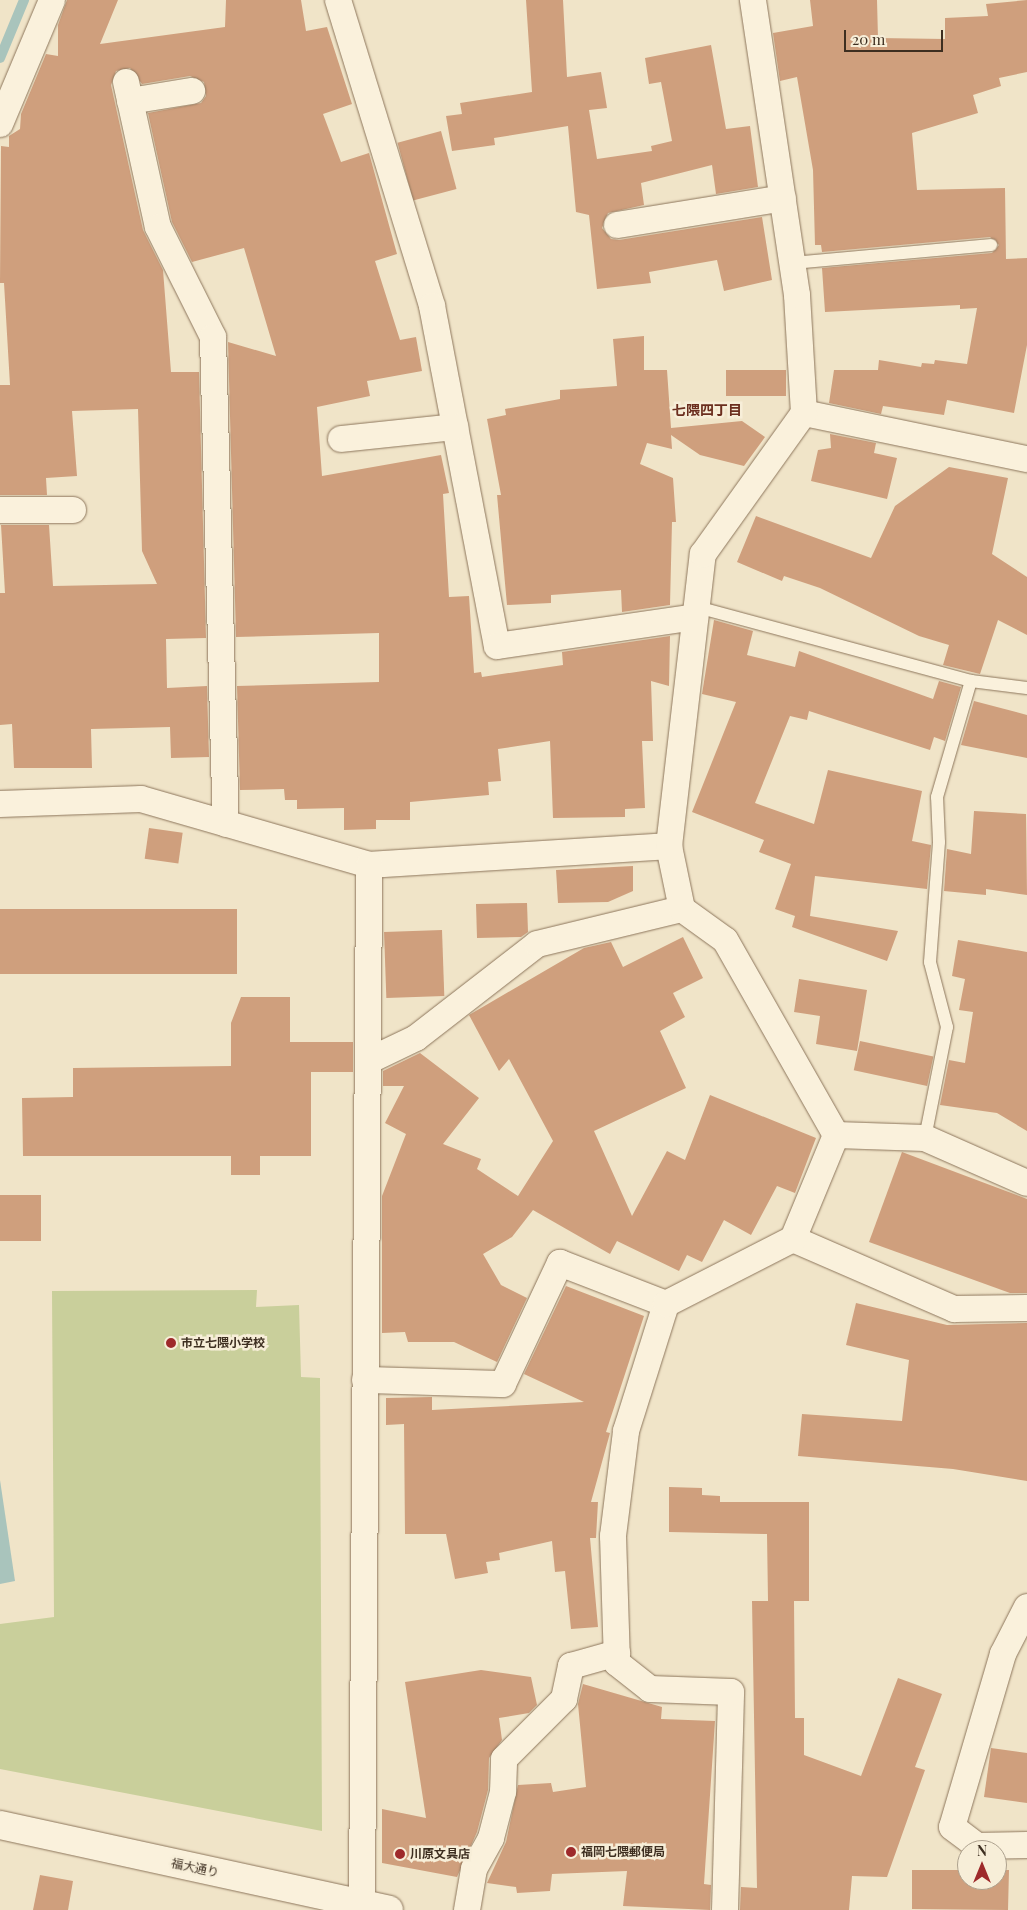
<!DOCTYPE html>
<meta charset="utf-8">
<style>
body{margin:0}
#map{position:relative;width:1027px;height:1910px;overflow:hidden;background:#f0e4c8;font-family:"Playfair Display","Noto Sans JP",serif}
div>[style]{position:absolute}
[style*='--x']{left:calc(var(--x)*1px);top:calc(var(--y)*1px);width:calc(var(--w)*1px);rotate:calc(var(--a)*1deg)}
.green>*{inset:0;background:#c9cf9b}
.water>*{inset:0;background:#a9c4bc}
.stream>*{height:10px;margin:-5px;padding:0 5px;transform-origin:5px;border-radius:5px;background:#a9c4bc}
.building>*{inset:0;background:#cf9f7d;transform-origin:0 0}
.roads{filter:drop-shadow(0 0 1px #8d765c) drop-shadow(0 0 1px #8d765c)}
.service>*{height:12px;margin:-6px;padding:0 6px;transform-origin:6px;border-radius:6px;background:#faf1dc}
.minor>*{height:26px;margin:-13px;padding:0 13px;transform-origin:13px;border-radius:13px;background:#faf1dc}
.tertiary>*{height:28px;margin:-14px;padding:0 14px;transform-origin:14px;border-radius:14px;background:#faf1dc}
.dots>*{width:14px;height:14px;translate:-50% -50%;box-sizing:border-box;border:2px solid #f7eed8;border-radius:50%}
span{translate:-50% -50%;white-space:nowrap;text-align:center;line-height:1.15;-webkit-text-stroke:5px #f7eed8;paint-order:stroke}
.poi-label{font-size:12px;color:#3d2e20;font-weight:700}
.left{translate:0 -50%;text-align:left}
.street-label{font-size:12px;color:#3d2e20}
.neighbourhood-label{font-size:14px;color:#6b2e1e;font-weight:700}
.north{position:absolute;left:957px;top:1840px;width:50px;height:50px;box-sizing:border-box;background:#f7eed8;border:1px solid #ada18e;border-radius:50%;rotate:0deg;font-size:14px;font-weight:700;line-height:20px;text-align:center;color:#3d2e20}
.north::after{content:'';display:block;margin:auto;width:18px;height:22px;background:#9e2a2b;clip-path:polygon(50% 0,100% 100%,50% 72%,0 100%)}
.scale{position:absolute;left:844px;top:30px;width:99px;height:22px;box-sizing:border-box;border:2px solid #3d2e20;border-top:0;padding-left:6px;font-size:15px;line-height:18px;white-space:nowrap;color:#3d2e20;-webkit-text-stroke:4px #f7eed8;paint-order:stroke}
</style>
<div id="map">
<div class="green">
<i style="clip-path:polygon(257px 1290px,256px 1307px,299px 1305px,301px 1377px,320px 1378px,322px 1831px,0 1769px,0 1624px,54px 1617px,52px 1291px)"></i>
</div>
<div class="water">
<i style="clip-path:polygon(0 1480px,15px 1581px,0 1584px)"></i>
</div>
<div class="stream">
<i style="--x:0;--y:58;--w:63;--a:-67.5"></i>
</div>
<div class="building">
<i style="clip-path:polygon(67px 0,118px 0,100px 44px,225px 27px,226px 0,301px 0,306px 31px,327px 27px,352px 104px,323px 114px,341px 162px,369px 153px,397px 254px,375px 261px,400px 340px,416px 337px,422px 371px,367px 381px,370px 396px,317px 407px,322px 476px,441px 455px,449px 493px,443px 494px,449px 597px,469px 596px,474px 673px,481px 672px,482px 677px,563px 665px,562px 652px,670px 636px,669px 686px,651px 681px,653px 741px,642px 741px,645px 808px,625px 809px,625px 817px,553px 818px,550px 741px,498px 749px,501px 781px,488px 782px,489px 795px,410px 802px,410px 820px,376px 820px,376px 829px,344px 830px,344px 808px,297px 809px,297px 800px,285px 800px,284px 789px,240px 790px,237px 686px,379px 682px,379px 633px,236px 637px,228px 342px,276px 356px,244px 248px,192px 262px,172px 222px,148px 113px,201px 103px,206px 96px,204px 82px,190px 76px,142px 84px,130px 68px,116px 71px,111px 85px,143px 230px,163px 270px,171px 372px,199px 372px,206px 638px,166px 639px,167px 688px,207px 686px,209px 757px,171px 758px,170px 727px,91px 729px,92px 768px,14px 768px,12px 724px,0 725px,0 593px,5px 593px,1px 525px,49px 525px,53px 586px,157px 584px,142px 551px,138px 409px,72px 411px,77px 476px,46px 478px,47px 495px,0 495px,0 385px,10px 385px,4px 283px,0 283px,1px 146px,9px 147px,9px 136px,20px 129px,21px 114px,46px 54px,58px 56px,58px 25px)"></i>
<i style="clip-path:polygon(526px 0,563px 0,567px 77px,601px 72px,607px 108px,589px 110px,597px 159px,652px 151px,651px 146px,672px 141px,661px 82px,649px 84px,645px 58px,711px 45px,726px 129px,750px 126px,758px 187px,716px 194px,712px 165px,641px 183px,644px 205px,608px 213px,602px 228px,611px 239px,619px 240px,762px 217px,772px 280px,724px 291px,717px 260px,649px 272px,651px 283px,597px 289px,589px 215px,576px 212px,568px 126px,494px 138px,495px 145px,452px 151px,446px 116px,462px 114px,460px 103px,532px 92px)"></i>
<i style="clip-path:polygon(810px 0,877px 0,878px 38px,945px 39px,945px 18px,988px 16px,986px 4px,1027px 0,1027px 72px,999px 78px,1001px 86px,973px 95px,978px 113px,912px 133px,917px 190px,1005px 188px,1006px 259px,1027px 258px,1027px 345px,1014px 413px,947px 400px,944px 415px,883px 406px,881px 414px,829px 403px,834px 370px,878px 370px,879px 360px,921px 367px,922px 363px,934px 364px,935px 360px,967px 364px,977px 308px,960px 309px,960px 305px,825px 312px,822px 268px,992px 253px,999px 245px,990px 237px,822px 252px,821px 245px,815px 245px,813px 170px,797px 77px,780px 81px,773px 33px,813px 26px)"></i>
<i style="left:441px;top:131px;width:60px;height:45px;rotate:75deg"></i>
<i style="clip-path:polygon(644px 336px,644px 370px,667px 370px,671px 428px,742px 421px,765px 437px,744px 466px,700px 455px,671px 435px,672px 449px,647px 443px,640px 464px,673px 478px,676px 522px,672px 522px,670px 605px,622px 612px,621px 590px,551px 595px,551px 603px,507px 605px,497px 495px,501px 495px,487px 419px,506px 415px,505px 409px,560px 399px,560px 390px,617px 386px,613px 339px)"></i>
<i style="left:726px;top:370px;width:60px;height:26px"></i>
<i style="clip-path:polygon(830px 434px,876px 443px,874px 453px,897px 458px,887px 499px,811px 481px,818px 450px,831px 448px)"></i>
<i style="clip-path:polygon(949px 467px,1008px 478px,992px 554px,1027px 577px,1027px 635px,998px 620px,980px 674px,943px 665px,949px 645px,919px 636px,820px 588px,784px 576px,782px 581px,737px 562px,756px 516px,871px 558px,895px 506px)"></i>
<i style="clip-path:polygon(714px 620px,753px 631px,747px 655px,795px 667px,799px 651px,933px 699px,939px 681px,961px 687px,945px 741px,934px 737px,930px 750px,809px 711px,807px 720px,790px 716px,755px 803px,814px 824px,828px 770px,922px 791px,912px 841px,931px 845px,927px 889px,815px 876px,810px 916px,898px 931px,887px 961px,792px 927px,795px 916px,775px 909px,791px 864px,759px 852px,764px 840px,692px 812px,736px 702px,702px 694px)"></i>
<i style="clip-path:polygon(974px 701px,1027px 715px,1027px 758px,961px 745px)"></i>
<i style="clip-path:polygon(974px 811px,1026px 814px,1027px 895px,986px 889px,986px 895px,944px 891px,947px 849px,971px 854px)"></i>
<i style="left:149px;top:828px;width:34px;height:31px;rotate:8deg"></i>
<i style="clip-path:polygon(633px 866px,633px 891px,608px 902px,558px 903px,556px 870px)"></i>
<i style="clip-path:polygon(527px 903px,528px 932px,521px 937px,477px 938px,476px 904px)"></i>
<i style="left:0;top:909px;width:237px;height:65px"></i>
<i style="left:442px;top:930px;width:66px;height:58px;rotate:88deg"></i>
<i style="clip-path:polygon(683px 937px,703px 978px,673px 993px,685px 1017px,660px 1031px,686px 1088px,594px 1131px,632px 1216px,667px 1151px,685px 1160px,710px 1095px,816px 1138px,795px 1193px,777px 1186px,751px 1235px,724px 1220px,702px 1262px,687px 1255px,679px 1271px,617px 1241px,610px 1254px,533px 1210px,512px 1237px,483px 1254px,501px 1285px,527px 1298px,497px 1362px,454px 1342px,408px 1342px,405px 1332px,382px 1333px,382px 1196px,406px 1134px,385px 1123px,404px 1086px,383px 1086px,383px 1071px,420px 1053px,479px 1098px,443px 1144px,481px 1159px,477px 1169px,518px 1196px,553px 1141px,509px 1059px,499px 1071px,469px 1015px,584px 948px,611px 942px,623px 967px)"></i>
<i style="clip-path:polygon(958px 940px,1027px 952px,1027px 1131px,997px 1113px,940px 1105px,949px 1060px,965px 1063px,973px 1012px,959px 1010px,965px 979px,952px 976px)"></i>
<i style="clip-path:polygon(799px 979px,867px 990px,857px 1051px,816px 1044px,820px 1016px,794px 1012px)"></i>
<i style="clip-path:polygon(241px 997px,290px 997px,290px 1042px,353px 1042px,353px 1072px,311px 1072px,311px 1156px,260px 1156px,260px 1175px,231px 1175px,231px 1156px,23px 1156px,22px 1098px,73px 1097px,73px 1068px,231px 1066px,231px 1023px)"></i>
<i style="left:860px;top:1041px;width:75px;height:30px;rotate:12deg"></i>
<i style="clip-path:polygon(902px 1152px,1027px 1199px,1027px 1293px,1010px 1293px,869px 1242px)"></i>
<i style="left:0;top:1195px;width:41px;height:46px"></i>
<i style="clip-path:polygon(566px 1286px,644px 1316px,606px 1432px,610px 1433px,591px 1502px,598px 1502px,596px 1538px,590px 1538px,598px 1627px,571px 1629px,565px 1571px,555px 1572px,552px 1541px,499px 1553px,500px 1560px,486px 1562px,488px 1573px,455px 1579px,446px 1534px,405px 1534px,404px 1424px,386px 1425px,386px 1398px,432px 1397px,432px 1410px,584px 1402px,524px 1374px)"></i>
<i style="clip-path:polygon(856px 1303px,947px 1325px,1027px 1323px,1027px 1481px,953px 1469px,798px 1456px,802px 1414px,902px 1421px,909px 1360px,846px 1345px)"></i>
<i style="clip-path:polygon(669px 1487px,702px 1488px,702px 1495px,720px 1496px,720px 1502px,809px 1502px,809px 1601px,794px 1601px,795px 1718px,804px 1718px,804px 1755px,861px 1776px,898px 1678px,942px 1694px,915px 1767px,925px 1770px,887px 1877px,852px 1876px,849px 1910px,740px 1910px,741px 1887px,757px 1888px,752px 1601px,768px 1601px,767px 1534px,669px 1532px)"></i>
<i style="clip-path:polygon(481px 1670px,531px 1677px,537px 1705px,529px 1713px,499px 1718px,502px 1740px,489px 1758px,488px 1790px,477px 1832px,457px 1877px,382px 1863px,382px 1809px,426px 1818px,405px 1682px)"></i>
<i style="clip-path:polygon(583px 1684px,662px 1707px,661px 1719px,715px 1721px,704px 1884px,711px 1885px,710px 1910px,623px 1906px,627px 1871px,552px 1874px,550px 1891px,517px 1893px,516px 1887px,487px 1883px,506px 1842px,518px 1785px,551px 1783px,553px 1792px,586px 1787px,578px 1704px)"></i>
<i style="clip-path:polygon(991px 1748px,1027px 1753px,1027px 1803px,984px 1797px)"></i>
<i style="clip-path:polygon(912px 1870px,967px 1870px,967px 1880px,997px 1880px,997px 1870px,1009px 1870px,1008px 1910px,912px 1909px)"></i>
<i style="clip-path:polygon(40px 1875px,73px 1881px,68px 1910px,33px 1910px)"></i>
</div>
<div class="roads">
<div class="service">
<i style="--x:793;--y:263;--w:199;--a:-5.2"></i>
<i style="--x:697;--y:607;--w:284;--a:15.1"></i>
<i style="--x:971;--y:681;--w:56;--a:7.1"></i>
<i style="--x:925;--y:1138;--w:113;--a:-78.8"></i>
<i style="--x:947;--y:1027;--w:67;--a:-104.7"></i>
<i style="--x:930;--y:962;--w:120;--a:-85.7"></i>
<i style="--x:939;--y:842;--w:45;--a:-92.5"></i>
<i style="--x:937;--y:797;--w:121;--a:-73.7"></i>
</div>
<div class="minor">
<i style="--x:338;--y:0;--w:320;--a:72.9"></i>
<i style="--x:432;--y:306;--w:346;--a:79.2"></i>
<i style="--x:497;--y:646;--w:200;--a:-8.3"></i>
<i style="--x:126;--y:82;--w:148;--a:77.6"></i>
<i style="--x:158;--y:227;--w:123;--a:63.4"></i>
<i style="--x:213;--y:337;--w:487;--a:88.5"></i>
<i style="--x:130;--y:101;--w:63;--a:-9.2"></i>
<i style="--x:0;--y:124;--w:134;--a:-67.2"></i>
<i style="--x:617;--y:225;--w:168;--a:-9.2"></i>
<i style="--x:804;--y:413;--w:228;--a:11.7"></i>
<i style="--x:341;--y:439;--w:115;--a:-6"></i>
<i style="--x:0;--y:510;--w:73;--a:0"></i>
<i style="--x:0;--y:804;--w:141;--a:-2"></i>
<i style="--x:141;--y:799;--w:237;--a:16.1"></i>
<i style="--x:369;--y:865;--w:301;--a:-3.6"></i>
<i style="--x:368;--y:1061;--w:53;--a:-25.6"></i>
<i style="--x:416;--y:1038;--w:153;--a:-37.8"></i>
<i style="--x:537;--y:944;--w:149;--a:-13.6"></i>
<i style="--x:836;--y:1135;--w:89;--a:1.9"></i>
<i style="--x:925;--y:1138;--w:111;--a:23.8"></i>
<i style="--x:793;--y:1239;--w:176;--a:23.5"></i>
<i style="--x:954;--y:1309;--w:73;--a:-0.8"></i>
<i style="--x:365;--y:1380;--w:138;--a:1.7"></i>
<i style="--x:503;--y:1384;--w:134;--a:-64.8"></i>
<i style="--x:560;--y:1263;--w:114;--a:21.1"></i>
<i style="--x:1027;--y:1607;--w:53;--a:117.1"></i>
<i style="--x:1003;--y:1654;--w:180;--a:106.4"></i>
<i style="--x:952;--y:1827;--w:31;--a:37"></i>
<i style="--x:977;--y:1846;--w:50;--a:-1.1"></i>
<i style="--x:362;--y:1904;--w:1039;--a:-89.61"></i>
<i style="--x:467;--y:1910;--w:42;--a:-80.3"></i>
<i style="--x:474;--y:1869;--w:35;--a:-61"></i>
<i style="--x:491;--y:1838;--w:48;--a:-75.4"></i>
<i style="--x:503;--y:1792;--w:33;--a:-88"></i>
<i style="--x:504;--y:1759;--w:85;--a:-45"></i>
<i style="--x:564;--y:1699;--w:34;--a:-78"></i>
<i style="--x:571;--y:1666;--w:48;--a:-15.8"></i>
<i style="--x:725;--y:1910;--w:218;--a:-88.4"></i>
<i style="--x:731;--y:1692;--w:81;--a:-177.9"></i>
<i style="--x:650;--y:1689;--w:42;--a:-141.8"></i>
<i style="--x:617;--y:1663;--w:127;--a:-91.8"></i>
<i style="--x:613;--y:1536;--w:106;--a:-82.9"></i>
<i style="--x:626;--y:1431;--w:133;--a:-72.5"></i>
<i style="--x:666;--y:1304;--w:143;--a:-27.1"></i>
<i style="--x:793;--y:1239;--w:113;--a:-67.5"></i>
<i style="--x:836;--y:1135;--w:224;--a:-119.6"></i>
<i style="--x:725;--y:940;--w:53;--a:-144.2"></i>
<i style="--x:682;--y:909;--w:64;--a:-101.7"></i>
<i style="--x:669;--y:846;--w:294;--a:-83.4"></i>
<i style="--x:703;--y:554;--w:173;--a:-54.4"></i>
<i style="--x:804;--y:413;--w:118;--a:-93.4"></i>
<i style="--x:797;--y:295;--w:298;--a:-98.5"></i>
</div>
<div class="tertiary">
<i style="--x:0;--y:1825;--w:398;--a:12.3"></i>
</div>
</div>
<div class="dots">
<i style="left:171px;top:1343px;background:#9e2a2b"></i>
<i style="left:571px;top:1852px;background:#9e2a2b"></i>
<i style="left:400px;top:1854px;background:#9e2a2b"></i>
</div>
<div class="poi-label">
<span class="left" style="left:181px;top:1343px">市立七隈小学校</span>
<span class="left" style="left:581px;top:1852px">福岡七隈郵便局</span>
<span class="left" style="left:410px;top:1854px">川原文具店</span>
</div>
<div class="street-label">
<span style="left:195px;top:1868px;rotate:12deg">福大通り</span>
</div>
<div class="neighbourhood-label">
<span style="left:707px;top:410px">七隈四丁目</span>
</div>
<div class="north">N</div>
<div class="scale">20 m</div>
</div>
